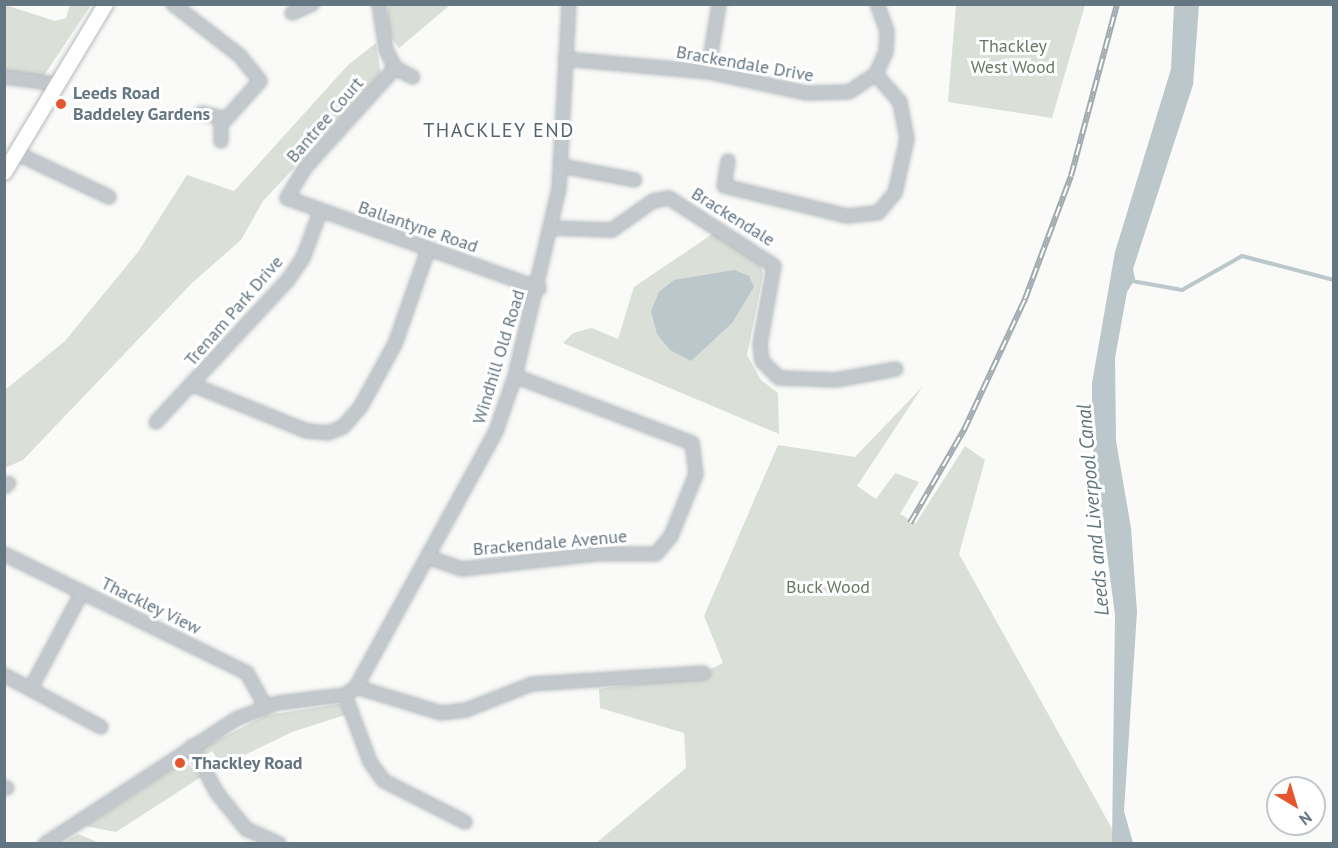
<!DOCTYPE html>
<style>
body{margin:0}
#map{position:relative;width:1338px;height:848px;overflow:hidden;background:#fafaf8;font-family:"PT Sans",sans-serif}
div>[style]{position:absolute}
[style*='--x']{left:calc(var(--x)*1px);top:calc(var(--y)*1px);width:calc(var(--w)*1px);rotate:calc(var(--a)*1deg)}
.green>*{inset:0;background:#dadfd7}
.water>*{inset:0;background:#bbc7cb}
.stream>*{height:4px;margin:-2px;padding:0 2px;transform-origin:2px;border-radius:2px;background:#bbc7cb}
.roads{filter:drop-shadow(0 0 2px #b5babe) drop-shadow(0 0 2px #b5babe)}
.minor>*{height:12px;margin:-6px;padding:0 6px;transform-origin:6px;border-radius:6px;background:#c3c8cc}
.major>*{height:15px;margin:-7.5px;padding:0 7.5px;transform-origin:7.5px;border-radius:7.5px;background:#fff}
.rail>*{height:6px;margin-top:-3px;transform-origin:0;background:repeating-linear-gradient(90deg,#fff 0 11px,#a2aab0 0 22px);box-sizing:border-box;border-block:2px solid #a2aab0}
.dots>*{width:16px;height:16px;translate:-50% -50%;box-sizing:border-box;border:3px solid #fff;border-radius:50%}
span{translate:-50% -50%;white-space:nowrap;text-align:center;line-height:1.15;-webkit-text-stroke:6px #fff;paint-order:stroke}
.park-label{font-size:18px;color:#687a64}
.street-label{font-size:18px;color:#657683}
.poi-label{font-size:18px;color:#657683;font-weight:700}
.left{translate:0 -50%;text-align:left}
.neighbourhood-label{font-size:20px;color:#57646e;letter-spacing:1.5px}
.water-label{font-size:20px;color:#60757c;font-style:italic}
.frame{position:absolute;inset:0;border:6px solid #657683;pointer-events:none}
.north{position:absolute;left:1266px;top:776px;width:60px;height:60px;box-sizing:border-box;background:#fff;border:2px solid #c1c8cd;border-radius:50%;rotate:142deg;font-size:16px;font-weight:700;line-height:24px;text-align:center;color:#657683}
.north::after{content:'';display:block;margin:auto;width:21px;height:27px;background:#e4572e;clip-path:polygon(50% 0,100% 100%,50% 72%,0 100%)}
</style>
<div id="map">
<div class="green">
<i style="clip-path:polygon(5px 5px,55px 21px,66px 18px,70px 5px,91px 5px,41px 80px,5px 74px)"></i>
<i style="clip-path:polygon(388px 5px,450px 5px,399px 48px,388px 33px)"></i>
<i style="clip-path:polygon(956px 5px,1085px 5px,1052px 118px,948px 102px)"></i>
<i style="clip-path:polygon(376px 43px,381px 75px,263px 201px,241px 240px,192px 283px,23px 460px,5px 468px,5px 390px,65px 341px,138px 252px,187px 175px,234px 191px,348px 65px)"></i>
<i style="clip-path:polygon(714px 233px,760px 260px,763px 275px,747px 355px,761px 380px,778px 393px,779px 434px,563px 343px,573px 333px,592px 328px,618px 339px,634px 287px)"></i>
<i style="clip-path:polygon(923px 386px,857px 486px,876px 499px,895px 473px,919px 482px,900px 514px,916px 523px,965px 446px,985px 460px,959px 554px,1120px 843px,595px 844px,686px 768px,684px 733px,600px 708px,599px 689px,696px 676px,723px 663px,704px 616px,778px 445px,855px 457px)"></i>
<i style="clip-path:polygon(340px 704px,348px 714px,292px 732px,214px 770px,220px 763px,212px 751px,205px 755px,202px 748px,267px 715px)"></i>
<i style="clip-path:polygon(185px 761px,201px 777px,116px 832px,85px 826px)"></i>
<i style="clip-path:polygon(78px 834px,100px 843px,63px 843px)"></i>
</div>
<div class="water">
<i style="clip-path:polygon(1174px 5px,1199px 5px,1193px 85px,1133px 269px,1135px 279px,1127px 292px,1115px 358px,1116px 441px,1131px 528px,1137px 612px,1124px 811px,1133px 843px,1112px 843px,1115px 615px,1092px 439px,1092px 383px,1115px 252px,1171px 69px)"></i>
<i style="clip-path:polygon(734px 270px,749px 276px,754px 287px,732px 323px,691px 361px,670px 350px,657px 334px,651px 311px,659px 292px,674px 280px)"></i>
</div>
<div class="stream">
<i style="--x:1132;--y:281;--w:51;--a:10.2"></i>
<i style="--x:1182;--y:290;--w:69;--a:-29.5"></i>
<i style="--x:1242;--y:256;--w:95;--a:14.6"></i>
</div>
<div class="roads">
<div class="minor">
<i style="--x:173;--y:4;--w:85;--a:37.8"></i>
<i style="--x:240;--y:56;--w:32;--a:51"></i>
<i style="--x:260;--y:81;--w:51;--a:131.8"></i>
<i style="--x:226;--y:119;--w:25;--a:-166"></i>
<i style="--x:379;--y:4;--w:47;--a:81.3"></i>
<i style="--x:386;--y:50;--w:20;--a:63"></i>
<i style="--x:395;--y:68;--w:135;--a:132"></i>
<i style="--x:305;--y:168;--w:35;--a:121"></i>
<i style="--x:287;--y:198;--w:268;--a:19.7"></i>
<i style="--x:292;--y:13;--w:22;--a:-24"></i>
<i style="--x:565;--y:59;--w:144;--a:5.2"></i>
<i style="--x:708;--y:72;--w:100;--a:12.1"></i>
<i style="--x:806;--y:93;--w:43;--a:-1.3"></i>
<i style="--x:849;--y:92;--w:32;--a:-34"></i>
<i style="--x:876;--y:74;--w:24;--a:-66"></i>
<i style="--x:886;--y:52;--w:21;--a:-87"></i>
<i style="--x:887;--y:31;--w:29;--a:-110"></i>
<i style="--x:395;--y:68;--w:20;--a:27"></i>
<i style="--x:708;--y:72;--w:69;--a:-80.8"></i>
<i style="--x:4;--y:77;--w:53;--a:7.5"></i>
<i style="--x:221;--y:141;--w:21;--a:-90"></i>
<i style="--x:16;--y:153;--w:103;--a:25.3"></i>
<i style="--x:728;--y:161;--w:25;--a:99"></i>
<i style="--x:724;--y:186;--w:127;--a:13.7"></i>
<i style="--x:847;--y:216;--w:31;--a:-6"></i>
<i style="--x:878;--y:213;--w:26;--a:-50"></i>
<i style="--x:895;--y:193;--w:55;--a:-77.5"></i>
<i style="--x:907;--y:139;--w:38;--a:-101"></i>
<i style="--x:900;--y:102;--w:37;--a:-131"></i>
<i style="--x:561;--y:166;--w:75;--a:10.7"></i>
<i style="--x:551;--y:228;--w:61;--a:1.9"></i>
<i style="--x:612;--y:230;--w:50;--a:-35.3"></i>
<i style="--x:653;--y:201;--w:16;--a:-11"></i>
<i style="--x:669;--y:198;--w:125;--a:32.9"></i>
<i style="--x:774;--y:266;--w:79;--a:100.2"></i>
<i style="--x:760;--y:344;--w:17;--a:83"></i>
<i style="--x:762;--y:361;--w:24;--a:45"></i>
<i style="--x:779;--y:378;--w:57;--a:2"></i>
<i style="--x:836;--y:380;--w:61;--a:-10.4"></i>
<i style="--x:193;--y:385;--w:123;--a:22"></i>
<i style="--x:307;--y:431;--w:21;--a:5"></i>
<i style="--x:328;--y:433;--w:16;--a:-22"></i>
<i style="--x:343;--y:427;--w:28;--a:-49"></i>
<i style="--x:361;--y:406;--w:71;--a:-61.3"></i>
<i style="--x:395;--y:344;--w:100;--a:-70.7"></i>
<i style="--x:156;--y:422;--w:194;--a:-47.1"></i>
<i style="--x:288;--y:280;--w:27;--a:-56"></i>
<i style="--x:303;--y:258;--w:49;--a:-69.7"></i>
<i style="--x:4;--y:487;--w:6;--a:-39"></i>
<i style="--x:4;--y:554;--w:271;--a:26.1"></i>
<i style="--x:247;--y:673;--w:39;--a:61"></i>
<i style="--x:427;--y:557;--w:37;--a:19"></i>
<i style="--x:462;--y:569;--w:135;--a:-6.4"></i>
<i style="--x:596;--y:554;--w:60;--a:0"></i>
<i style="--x:656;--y:554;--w:23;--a:-50"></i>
<i style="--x:671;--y:536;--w:67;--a:-68"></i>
<i style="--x:696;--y:474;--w:31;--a:-97"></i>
<i style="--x:692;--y:443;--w:189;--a:-159.3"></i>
<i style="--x:4;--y:675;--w:110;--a:28.2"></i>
<i style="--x:356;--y:687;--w:89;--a:17"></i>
<i style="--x:441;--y:713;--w:25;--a:-7"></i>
<i style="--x:466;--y:710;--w:71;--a:-21.5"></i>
<i style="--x:532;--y:684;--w:172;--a:-3.7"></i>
<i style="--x:31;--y:688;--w:109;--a:-62"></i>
<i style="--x:345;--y:695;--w:72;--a:69.5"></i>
<i style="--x:370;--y:762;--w:24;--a:54"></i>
<i style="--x:384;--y:781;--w:91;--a:26.8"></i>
<i style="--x:192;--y:746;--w:53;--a:62"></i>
<i style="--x:217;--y:793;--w:46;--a:51.1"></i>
<i style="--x:246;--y:829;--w:36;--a:24"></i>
<i style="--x:4;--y:787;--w:3;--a:18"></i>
<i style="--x:45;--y:844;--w:228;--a:-33.2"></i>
<i style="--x:236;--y:719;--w:45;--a:-20.9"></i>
<i style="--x:278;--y:703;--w:67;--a:-6.8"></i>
<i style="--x:345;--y:695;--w:14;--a:-36"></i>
<i style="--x:356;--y:687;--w:292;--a:-61.3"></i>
<i style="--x:496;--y:431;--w:58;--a:-70.9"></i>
<i style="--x:515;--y:376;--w:193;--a:-76.8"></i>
<i style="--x:559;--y:188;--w:184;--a:-86.9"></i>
</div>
<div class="major">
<i style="--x:4;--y:172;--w:196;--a:-59"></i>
</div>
</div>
<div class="rail">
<i style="--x:910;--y:523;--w:108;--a:-59.9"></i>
<i style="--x:964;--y:430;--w:145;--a:-65"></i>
<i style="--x:1025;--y:299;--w:131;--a:-69.5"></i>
<i style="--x:1071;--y:176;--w:178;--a:-75"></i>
</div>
<div class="dots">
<i style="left:61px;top:104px;background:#e4572e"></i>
<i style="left:180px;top:763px;background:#e4572e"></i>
</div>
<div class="park-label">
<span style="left:1013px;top:57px">Thackley<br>West Wood</span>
<span style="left:828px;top:587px">Buck Wood</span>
</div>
<div class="street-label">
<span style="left:745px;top:64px;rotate:10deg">Brackendale Drive</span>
<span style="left:325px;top:120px;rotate:-49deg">Bantree Court</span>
<span style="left:733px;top:217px;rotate:32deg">Brackendale</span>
<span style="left:418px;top:227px;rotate:19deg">Ballantyne Road</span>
<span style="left:234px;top:311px;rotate:-49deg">Trenam Park Drive</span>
<span style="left:499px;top:357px;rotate:-73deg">Windhill Old Road</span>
<span style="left:550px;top:543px;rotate:-5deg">Brackendale Avenue</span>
<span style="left:151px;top:606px;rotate:26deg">Thackley View</span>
</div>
<div class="poi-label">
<span class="left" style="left:73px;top:104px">Leeds Road<br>Baddeley Gardens</span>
<span class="left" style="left:192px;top:763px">Thackley Road</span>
</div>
<div class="neighbourhood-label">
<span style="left:499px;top:130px">THACKLEY END</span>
</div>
<div class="water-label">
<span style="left:1093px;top:510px;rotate:-95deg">Leeds and Liverpool Canal</span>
</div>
<div class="frame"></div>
<div class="north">N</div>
</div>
